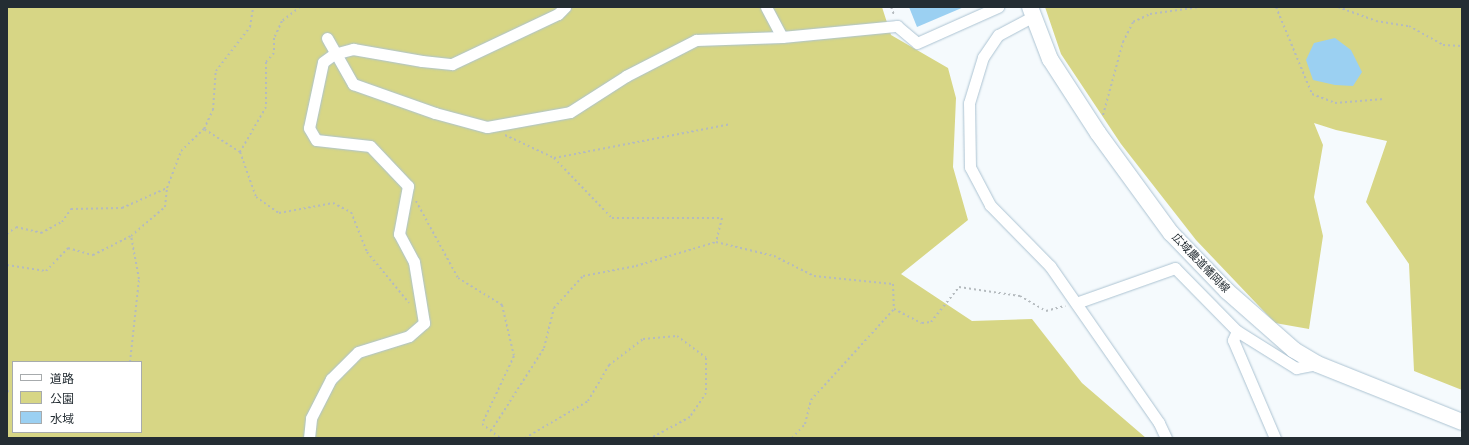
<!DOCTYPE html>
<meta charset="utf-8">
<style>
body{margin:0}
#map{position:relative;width:1469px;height:445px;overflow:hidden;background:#f5fafd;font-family:"PT Sans Narrow","Noto Sans JP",sans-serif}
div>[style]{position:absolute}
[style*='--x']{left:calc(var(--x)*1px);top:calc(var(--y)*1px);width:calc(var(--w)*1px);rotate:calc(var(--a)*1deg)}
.green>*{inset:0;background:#d7d685}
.water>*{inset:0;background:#9bd0f2}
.path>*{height:2px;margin-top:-1px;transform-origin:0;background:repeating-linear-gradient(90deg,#b5bbbf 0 2px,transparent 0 5px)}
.roads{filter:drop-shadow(0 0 1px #acc3d2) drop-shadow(0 0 1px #acc3d2)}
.street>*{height:11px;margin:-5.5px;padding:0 5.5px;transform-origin:5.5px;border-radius:5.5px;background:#fff}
.secondary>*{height:16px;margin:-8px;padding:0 8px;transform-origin:8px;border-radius:8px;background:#fff}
span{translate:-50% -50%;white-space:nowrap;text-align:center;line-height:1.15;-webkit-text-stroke:3px #fff;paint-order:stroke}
.street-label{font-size:11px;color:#242d33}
.frame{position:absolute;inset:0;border:8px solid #242d33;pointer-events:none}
.legend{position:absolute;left:12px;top:361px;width:130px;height:72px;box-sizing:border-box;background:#fff;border:1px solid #a7abad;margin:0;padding:5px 7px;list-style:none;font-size:12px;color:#242d33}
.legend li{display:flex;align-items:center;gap:8px;height:20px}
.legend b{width:20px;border:1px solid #a7abad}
</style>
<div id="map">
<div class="green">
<i style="clip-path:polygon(evenodd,7px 7px,882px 7px,891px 35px,948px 68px,956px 98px,953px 167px,968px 220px,901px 274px,972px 321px,1032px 319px,1082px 383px,1146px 438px,7px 438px,7px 7px,13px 362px,141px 362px,141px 432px,13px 432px,13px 362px)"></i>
<i style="clip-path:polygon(1045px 7px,1462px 7px,1462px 390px,1414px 371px,1409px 264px,1366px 202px,1387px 141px,1336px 130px,1314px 123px,1323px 145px,1314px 197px,1323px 236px,1309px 329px,1275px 323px,1196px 240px,1121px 144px,1061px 54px)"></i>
</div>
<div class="water">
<i style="clip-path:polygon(909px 7px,964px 7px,917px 27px)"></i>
<i style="clip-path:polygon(1335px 38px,1351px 50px,1362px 72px,1353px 86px,1335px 85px,1313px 80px,1306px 60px,1314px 43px)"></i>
</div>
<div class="path">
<i style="--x:300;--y:7;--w:23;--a:142"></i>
<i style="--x:282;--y:21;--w:19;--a:115"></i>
<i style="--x:274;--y:38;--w:15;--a:90"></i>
<i style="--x:274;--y:53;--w:12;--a:132"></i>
<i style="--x:266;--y:62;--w:45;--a:90"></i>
<i style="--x:266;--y:107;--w:52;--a:120"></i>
<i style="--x:240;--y:152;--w:48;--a:70.4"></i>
<i style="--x:256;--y:197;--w:28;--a:35"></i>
<i style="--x:279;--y:213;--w:55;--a:-10.5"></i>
<i style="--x:333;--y:203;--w:20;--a:27"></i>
<i style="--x:351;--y:212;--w:43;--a:68.2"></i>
<i style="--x:367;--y:252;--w:66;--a:50.5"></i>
<i style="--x:891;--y:7;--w:9;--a:69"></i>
<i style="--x:1276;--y:7;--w:94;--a:67.5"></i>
<i style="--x:1312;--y:94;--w:25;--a:21"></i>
<i style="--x:1335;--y:103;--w:49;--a:-4.7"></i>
<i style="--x:1338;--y:7;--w:40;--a:20.2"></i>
<i style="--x:1376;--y:21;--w:33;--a:9"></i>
<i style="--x:1409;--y:26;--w:39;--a:29"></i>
<i style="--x:1443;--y:45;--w:19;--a:3"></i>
<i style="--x:1103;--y:115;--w:76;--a:-74.7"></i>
<i style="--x:1123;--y:42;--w:22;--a:-63"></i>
<i style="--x:1133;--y:22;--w:19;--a:-25"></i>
<i style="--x:1150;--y:14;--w:50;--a:-8"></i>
<i style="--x:505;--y:135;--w:54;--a:25.1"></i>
<i style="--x:554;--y:158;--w:83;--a:46"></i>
<i style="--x:612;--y:218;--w:110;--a:0"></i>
<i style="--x:722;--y:218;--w:25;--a:104"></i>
<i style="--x:716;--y:242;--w:60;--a:13.6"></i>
<i style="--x:774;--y:256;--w:45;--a:26.6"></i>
<i style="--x:814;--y:276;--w:79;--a:5.8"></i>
<i style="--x:893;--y:284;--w:25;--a:88"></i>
<i style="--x:894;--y:309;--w:31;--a:27"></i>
<i style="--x:922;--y:323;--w:9;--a:-6"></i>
<i style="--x:931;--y:322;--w:45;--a:-51.3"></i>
<i style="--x:959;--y:287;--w:62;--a:8.4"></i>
<i style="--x:1020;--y:296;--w:30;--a:30"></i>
<i style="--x:1046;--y:311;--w:20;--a:-15"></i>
<i style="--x:240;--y:152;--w:43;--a:-147.4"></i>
<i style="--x:204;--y:129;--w:21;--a:-65"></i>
<i style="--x:213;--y:110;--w:39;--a:-86"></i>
<i style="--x:216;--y:71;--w:56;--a:-52.3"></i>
<i style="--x:250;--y:27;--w:20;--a:-81"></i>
<i style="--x:554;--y:158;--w:179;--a:-10.9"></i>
<i style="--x:416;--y:201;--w:88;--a:61.4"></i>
<i style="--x:458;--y:278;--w:52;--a:31.5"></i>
<i style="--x:502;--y:305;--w:52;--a:76.8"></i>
<i style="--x:514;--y:356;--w:75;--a:115.2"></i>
<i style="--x:482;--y:424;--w:23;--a:38"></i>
<i style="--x:7;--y:234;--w:11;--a:-38"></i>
<i style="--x:16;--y:227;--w:26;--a:13"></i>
<i style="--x:41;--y:233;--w:24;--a:-28"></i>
<i style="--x:62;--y:222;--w:16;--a:-55"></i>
<i style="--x:71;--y:209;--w:51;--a:-1.1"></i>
<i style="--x:122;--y:208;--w:49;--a:-24"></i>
<i style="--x:7;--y:265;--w:39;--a:9"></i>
<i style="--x:46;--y:271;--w:32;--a:-46"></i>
<i style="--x:68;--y:248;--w:26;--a:16"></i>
<i style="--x:93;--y:255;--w:42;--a:-26.6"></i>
<i style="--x:131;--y:236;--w:45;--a:-40.5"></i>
<i style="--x:165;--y:207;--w:19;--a:-84"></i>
<i style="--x:167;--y:188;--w:40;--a:-69"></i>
<i style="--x:181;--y:151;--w:32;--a:-44"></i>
<i style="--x:130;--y:362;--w:83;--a:-83.8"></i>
<i style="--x:139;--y:279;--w:44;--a:-100.5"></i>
<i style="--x:7;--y:391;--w:6;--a:9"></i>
<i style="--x:491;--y:431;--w:98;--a:-57.4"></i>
<i style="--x:544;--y:348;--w:41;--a:-76"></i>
<i style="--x:554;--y:308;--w:43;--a:-47.8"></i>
<i style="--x:583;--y:276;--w:54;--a:-10.7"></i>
<i style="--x:636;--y:266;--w:84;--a:-16.7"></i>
<i style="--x:525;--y:438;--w:73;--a:-30.4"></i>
<i style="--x:588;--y:401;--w:42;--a:-59.7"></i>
<i style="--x:609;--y:365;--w:43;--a:-37.4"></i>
<i style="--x:643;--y:339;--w:34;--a:-5"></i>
<i style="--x:677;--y:336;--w:36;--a:37"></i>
<i style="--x:706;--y:358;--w:35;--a:90"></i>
<i style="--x:706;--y:393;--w:29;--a:124"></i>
<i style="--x:690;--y:417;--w:44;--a:151.7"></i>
<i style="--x:792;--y:438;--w:19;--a:-47"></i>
<i style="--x:805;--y:424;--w:25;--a:-76"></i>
<i style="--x:811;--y:400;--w:123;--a:-47.6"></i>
</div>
<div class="roads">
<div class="street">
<i style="--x:766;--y:7;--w:34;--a:62"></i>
<i style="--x:1032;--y:17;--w:38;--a:152"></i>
<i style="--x:998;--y:35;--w:27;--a:124"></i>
<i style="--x:983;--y:57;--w:48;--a:106.9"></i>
<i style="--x:969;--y:103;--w:64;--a:89.1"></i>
<i style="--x:970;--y:167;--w:43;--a:62.2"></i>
<i style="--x:990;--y:205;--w:86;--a:45.5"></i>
<i style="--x:1050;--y:266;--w:191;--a:55.2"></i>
<i style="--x:1159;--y:423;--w:17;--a:65"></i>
<i style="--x:327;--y:38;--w:53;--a:60.5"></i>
<i style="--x:353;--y:84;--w:87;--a:19.5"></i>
<i style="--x:435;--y:113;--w:54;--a:15.1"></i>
<i style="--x:487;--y:127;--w:84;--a:-10.2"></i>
<i style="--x:570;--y:112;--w:67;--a:-32.7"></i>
<i style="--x:626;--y:76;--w:79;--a:-27.2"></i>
<i style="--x:696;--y:40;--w:86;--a:-2"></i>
<i style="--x:782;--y:37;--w:116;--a:-5.5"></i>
<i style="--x:897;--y:26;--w:26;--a:40"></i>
<i style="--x:917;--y:43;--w:89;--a:-24"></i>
<i style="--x:1076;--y:303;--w:105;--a:-19.5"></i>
<i style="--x:1175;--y:268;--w:88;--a:45.5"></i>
<i style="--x:1237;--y:331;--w:70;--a:32.1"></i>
<i style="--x:1296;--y:368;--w:21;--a:-11"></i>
<i style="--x:1237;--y:331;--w:10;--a:114"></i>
<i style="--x:1233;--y:340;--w:107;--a:66.8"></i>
<i style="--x:309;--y:438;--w:20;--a:-84"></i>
<i style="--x:311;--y:418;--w:44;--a:-62.9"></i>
<i style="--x:331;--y:379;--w:38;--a:-45"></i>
<i style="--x:358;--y:352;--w:53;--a:-17.4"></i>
<i style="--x:409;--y:336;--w:20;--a:-41"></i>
<i style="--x:424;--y:323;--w:62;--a:-99.3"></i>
<i style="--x:414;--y:262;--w:32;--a:-118"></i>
<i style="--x:399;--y:234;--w:49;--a:-79.4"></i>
<i style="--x:408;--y:186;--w:55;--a:-133.5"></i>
<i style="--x:370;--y:146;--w:54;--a:-173.7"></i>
<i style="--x:316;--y:140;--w:14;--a:-120"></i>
<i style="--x:309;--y:128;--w:67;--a:-78"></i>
<i style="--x:323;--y:62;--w:14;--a:-36"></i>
<i style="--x:334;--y:54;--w:20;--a:-15"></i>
<i style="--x:353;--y:49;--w:70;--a:9.9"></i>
<i style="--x:422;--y:61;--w:30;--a:6"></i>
<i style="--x:452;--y:64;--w:117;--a:-25.3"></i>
<i style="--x:558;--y:14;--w:10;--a:-45"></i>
</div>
<div class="secondary">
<i style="--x:1030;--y:7;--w:56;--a:69"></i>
<i style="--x:1050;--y:59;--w:88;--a:57"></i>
<i style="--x:1098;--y:133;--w:124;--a:53.9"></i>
<i style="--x:1171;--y:233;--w:81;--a:46"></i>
<i style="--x:1227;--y:291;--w:89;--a:41.4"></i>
<i style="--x:1294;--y:350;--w:27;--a:31"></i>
<i style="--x:1317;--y:364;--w:156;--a:21.8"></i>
</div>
</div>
<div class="street-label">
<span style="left:1201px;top:263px;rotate:46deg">広域農道幡岡線</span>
</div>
<div class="frame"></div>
<ul class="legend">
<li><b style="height:5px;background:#fff"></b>道路</li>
<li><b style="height:11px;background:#d7d685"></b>公園</li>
<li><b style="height:11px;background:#9bd0f2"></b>水域</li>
</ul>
</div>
